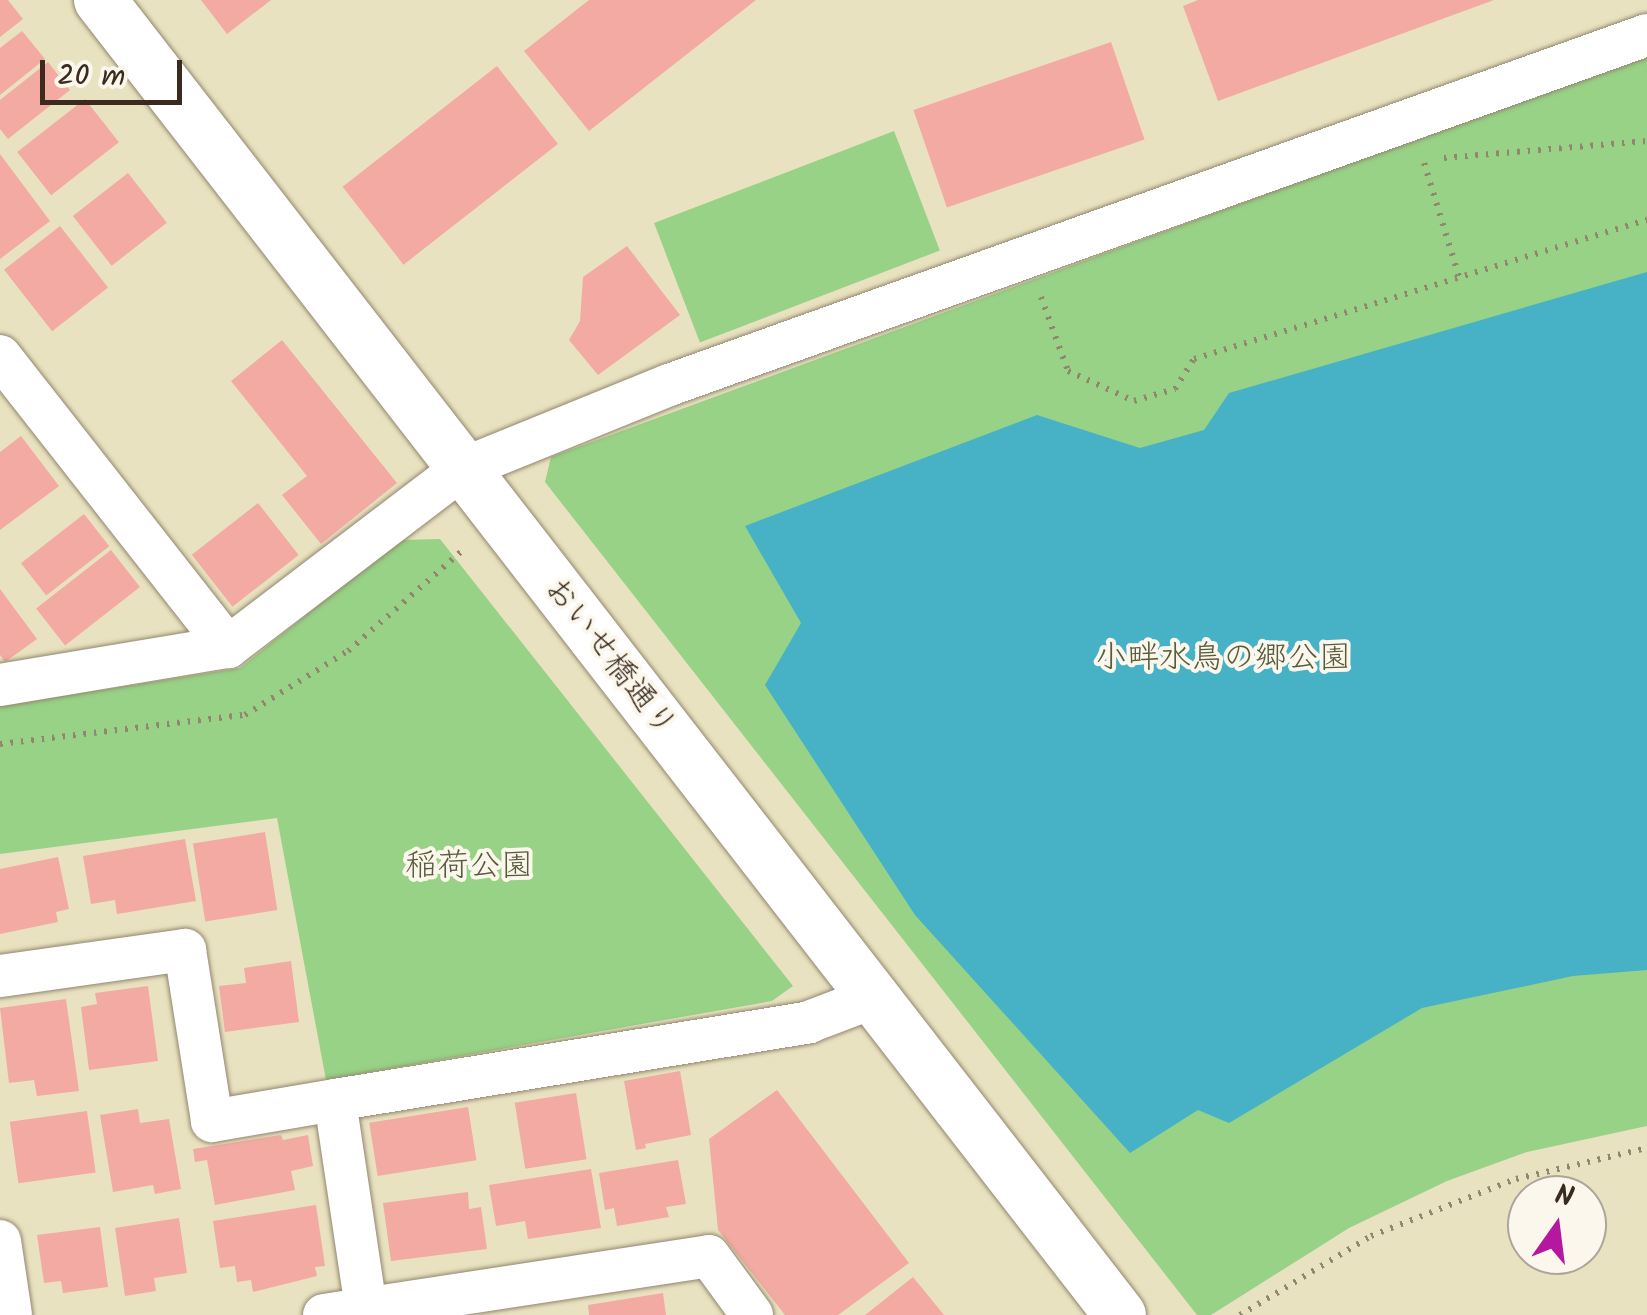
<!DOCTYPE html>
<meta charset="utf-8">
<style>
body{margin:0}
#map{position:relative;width:1647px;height:1315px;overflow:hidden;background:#e9e2c0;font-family:Kalam,"Klee One",sans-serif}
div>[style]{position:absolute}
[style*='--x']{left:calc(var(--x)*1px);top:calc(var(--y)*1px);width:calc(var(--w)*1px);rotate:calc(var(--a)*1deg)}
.green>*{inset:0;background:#97d286;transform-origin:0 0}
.water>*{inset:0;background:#47b2c5}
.building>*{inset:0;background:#f2aaa2;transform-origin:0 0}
.path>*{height:6px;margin-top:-3px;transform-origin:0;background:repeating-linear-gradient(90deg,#92866f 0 2.5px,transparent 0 10.5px)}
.roads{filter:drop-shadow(0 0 2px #92866f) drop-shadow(0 0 2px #92866f)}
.minor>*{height:42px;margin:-21px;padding:0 21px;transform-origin:21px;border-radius:21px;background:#fff}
.tertiary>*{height:52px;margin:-26px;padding:0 26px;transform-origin:26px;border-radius:26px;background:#fff}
span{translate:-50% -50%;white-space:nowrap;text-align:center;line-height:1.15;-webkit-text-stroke:8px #fbf7ec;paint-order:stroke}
.street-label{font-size:32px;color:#3b2a1e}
.park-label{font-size:32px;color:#575c3d}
.north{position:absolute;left:1507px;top:1175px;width:100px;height:100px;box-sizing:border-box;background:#fbf7ec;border:2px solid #aea59a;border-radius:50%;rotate:14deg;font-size:28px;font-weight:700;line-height:40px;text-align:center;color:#3b2a1e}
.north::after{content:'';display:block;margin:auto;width:35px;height:45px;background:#b5179e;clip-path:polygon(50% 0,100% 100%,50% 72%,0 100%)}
.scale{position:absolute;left:40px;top:60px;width:142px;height:45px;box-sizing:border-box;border:5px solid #3b2a1e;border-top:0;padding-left:12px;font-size:30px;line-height:35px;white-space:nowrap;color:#3b2a1e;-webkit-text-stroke:8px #fbf7ec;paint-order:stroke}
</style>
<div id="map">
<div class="green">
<i style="clip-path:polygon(1647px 54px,1647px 1126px,1527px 1152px,1447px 1181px,1349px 1228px,1211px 1315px,1197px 1315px,545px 482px,551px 457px)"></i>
<i style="left:894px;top:131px;width:128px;height:257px;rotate:69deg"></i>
<i style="clip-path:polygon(440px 539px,793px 986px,772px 1001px,326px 1080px,277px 818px,0 854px,0 706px,240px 668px,400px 540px)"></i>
</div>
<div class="water">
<i style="clip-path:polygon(1647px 272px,1647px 970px,1573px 976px,1422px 1008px,1229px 1123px,1198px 1110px,1130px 1153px,915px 915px,765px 685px,801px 623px,745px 526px,1037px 415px,1140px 448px,1204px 430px,1229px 393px)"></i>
</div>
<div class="building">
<i style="clip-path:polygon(0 0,8px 0,23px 19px,0 37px)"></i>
<i style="clip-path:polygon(201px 0,271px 0,227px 34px)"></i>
<i style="clip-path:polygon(589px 0,756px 0,589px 131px,524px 51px)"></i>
<i style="clip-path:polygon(1198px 0,1494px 0,1218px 101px,1183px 6px)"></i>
<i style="clip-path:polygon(22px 31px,45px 59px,0 95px,0 48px)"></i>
<i style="left:1111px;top:42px;width:103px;height:209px;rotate:71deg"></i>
<i style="clip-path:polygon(48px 62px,70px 90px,8px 139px,0 129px,0 100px)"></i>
<i style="left:497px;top:66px;width:99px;height:196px;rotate:52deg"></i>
<i style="left:85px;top:99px;width:55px;height:86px;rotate:52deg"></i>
<i style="clip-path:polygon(0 154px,50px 221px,0 259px)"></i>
<i style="left:128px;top:173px;width:63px;height:70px;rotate:52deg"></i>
<i style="left:60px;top:226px;width:78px;height:71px;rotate:52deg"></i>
<i style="clip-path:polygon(627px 246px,680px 315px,598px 375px,569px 340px,580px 321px,583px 277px)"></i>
<i style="clip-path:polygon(282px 340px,397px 483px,321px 544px,282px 495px,307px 476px,231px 381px)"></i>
<i style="clip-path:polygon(21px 436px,59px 486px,0 530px,0 452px)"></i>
<i style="left:258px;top:503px;width:66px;height:84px;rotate:52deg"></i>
<i style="left:84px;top:514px;width:41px;height:80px;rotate:52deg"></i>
<i style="left:111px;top:550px;width:47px;height:95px;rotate:52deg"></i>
<i style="clip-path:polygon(0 589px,37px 639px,5px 662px,0 655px)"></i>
<i style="left:265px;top:832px;width:79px;height:73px;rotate:81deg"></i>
<i style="clip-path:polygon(185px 839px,196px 901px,117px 914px,115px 900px,91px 904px,83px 856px)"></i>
<i style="clip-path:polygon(58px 857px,69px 909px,56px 912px,58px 922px,0 934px,0 869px)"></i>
<i style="clip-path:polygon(291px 961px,299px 1022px,225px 1032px,219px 986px,246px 983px,244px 968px)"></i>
<i style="clip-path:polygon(148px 986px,158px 1061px,89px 1070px,81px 1007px,97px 1004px,95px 993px)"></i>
<i style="clip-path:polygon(66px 999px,79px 1091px,37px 1096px,34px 1080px,9px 1083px,0 1008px)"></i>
<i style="clip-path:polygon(680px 1071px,691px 1135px,645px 1144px,646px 1148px,636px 1150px,624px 1081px)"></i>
<i style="clip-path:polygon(777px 1090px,909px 1263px,838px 1315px,785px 1315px,718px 1230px,709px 1139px)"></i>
<i style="left:576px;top:1093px;width:67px;height:62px;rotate:81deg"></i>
<i style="left:468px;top:1107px;width:54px;height:100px;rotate:81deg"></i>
<i style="clip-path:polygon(138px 1109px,140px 1123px,169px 1119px,181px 1189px,155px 1194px,153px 1185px,113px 1192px,100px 1115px)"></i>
<i style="left:87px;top:1111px;width:62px;height:78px;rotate:82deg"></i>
<i style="clip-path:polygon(281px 1135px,283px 1140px,308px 1135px,313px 1166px,291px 1171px,295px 1190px,215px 1205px,207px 1160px,195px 1162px,193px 1149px)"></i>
<i style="clip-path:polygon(678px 1160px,686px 1204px,666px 1207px,669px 1217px,617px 1226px,614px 1208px,605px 1210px,599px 1173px)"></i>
<i style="clip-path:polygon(591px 1169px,601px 1228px,528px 1239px,525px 1221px,496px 1226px,489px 1185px)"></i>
<i style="clip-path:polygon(468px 1192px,469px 1209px,481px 1207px,487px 1249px,391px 1261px,383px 1203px)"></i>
<i style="clip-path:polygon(316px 1205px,325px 1266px,315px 1267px,317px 1276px,253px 1292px,251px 1280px,237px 1282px,235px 1266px,220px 1268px,213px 1221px)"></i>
<i style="clip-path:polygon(179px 1218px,187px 1273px,154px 1278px,156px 1291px,125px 1296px,115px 1228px)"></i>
<i style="clip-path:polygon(100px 1227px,108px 1287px,63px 1293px,61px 1281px,44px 1283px,37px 1235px)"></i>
<i style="clip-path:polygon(913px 1277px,944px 1315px,865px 1315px)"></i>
<i style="clip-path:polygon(663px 1293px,666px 1315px,589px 1315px,588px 1305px)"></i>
</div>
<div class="path">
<i style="--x:1444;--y:158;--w:204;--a:-4.8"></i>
<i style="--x:1424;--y:163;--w:119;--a:72.9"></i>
<i style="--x:1041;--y:297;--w:79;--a:70"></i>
<i style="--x:1068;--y:371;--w:72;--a:24.4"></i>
<i style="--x:1134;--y:401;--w:43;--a:-16.3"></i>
<i style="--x:1175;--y:389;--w:36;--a:-58"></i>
<i style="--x:1194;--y:359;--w:474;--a:-17.1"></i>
<i style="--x:0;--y:744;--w:247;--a:-6.8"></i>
<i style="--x:245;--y:715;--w:121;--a:-31.9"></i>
<i style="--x:348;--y:651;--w:153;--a:-41.3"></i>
<i style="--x:1240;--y:1315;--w:153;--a:-31.1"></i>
<i style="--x:1371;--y:1236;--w:156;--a:-21.5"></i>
<i style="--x:1516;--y:1179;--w:135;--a:-13.3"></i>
</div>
<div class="roads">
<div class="minor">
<i style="--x:0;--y:356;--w:370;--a:51.9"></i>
<i style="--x:0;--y:685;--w:231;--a:-9.5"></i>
<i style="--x:228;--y:647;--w:294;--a:-37.3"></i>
<i style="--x:462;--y:469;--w:223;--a:-22.1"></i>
<i style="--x:669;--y:385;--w:1039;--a:-19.69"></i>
<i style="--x:0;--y:976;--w:187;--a:-8"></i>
<i style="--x:185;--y:950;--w:173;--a:81"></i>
<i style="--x:212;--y:1121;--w:125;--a:-9.7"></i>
<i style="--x:0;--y:1241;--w:75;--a:81.5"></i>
<i style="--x:366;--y:1308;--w:210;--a:-98.5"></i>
<i style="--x:335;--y:1100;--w:480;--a:-9.3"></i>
<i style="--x:809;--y:1022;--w:67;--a:-20.9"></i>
<i style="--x:324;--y:1315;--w:389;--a:-8.7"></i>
<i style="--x:709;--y:1256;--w:73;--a:53.9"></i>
</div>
<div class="tertiary">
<i style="--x:100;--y:0;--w:1664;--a:52.2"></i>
</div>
</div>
<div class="street-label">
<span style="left:609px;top:658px;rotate:52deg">おいせ橋通り</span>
</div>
<div class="park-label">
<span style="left:1223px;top:659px">小畔水鳥の郷公園</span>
<span style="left:469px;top:867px">稲荷公園</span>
</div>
<div class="north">N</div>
<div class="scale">20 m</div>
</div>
